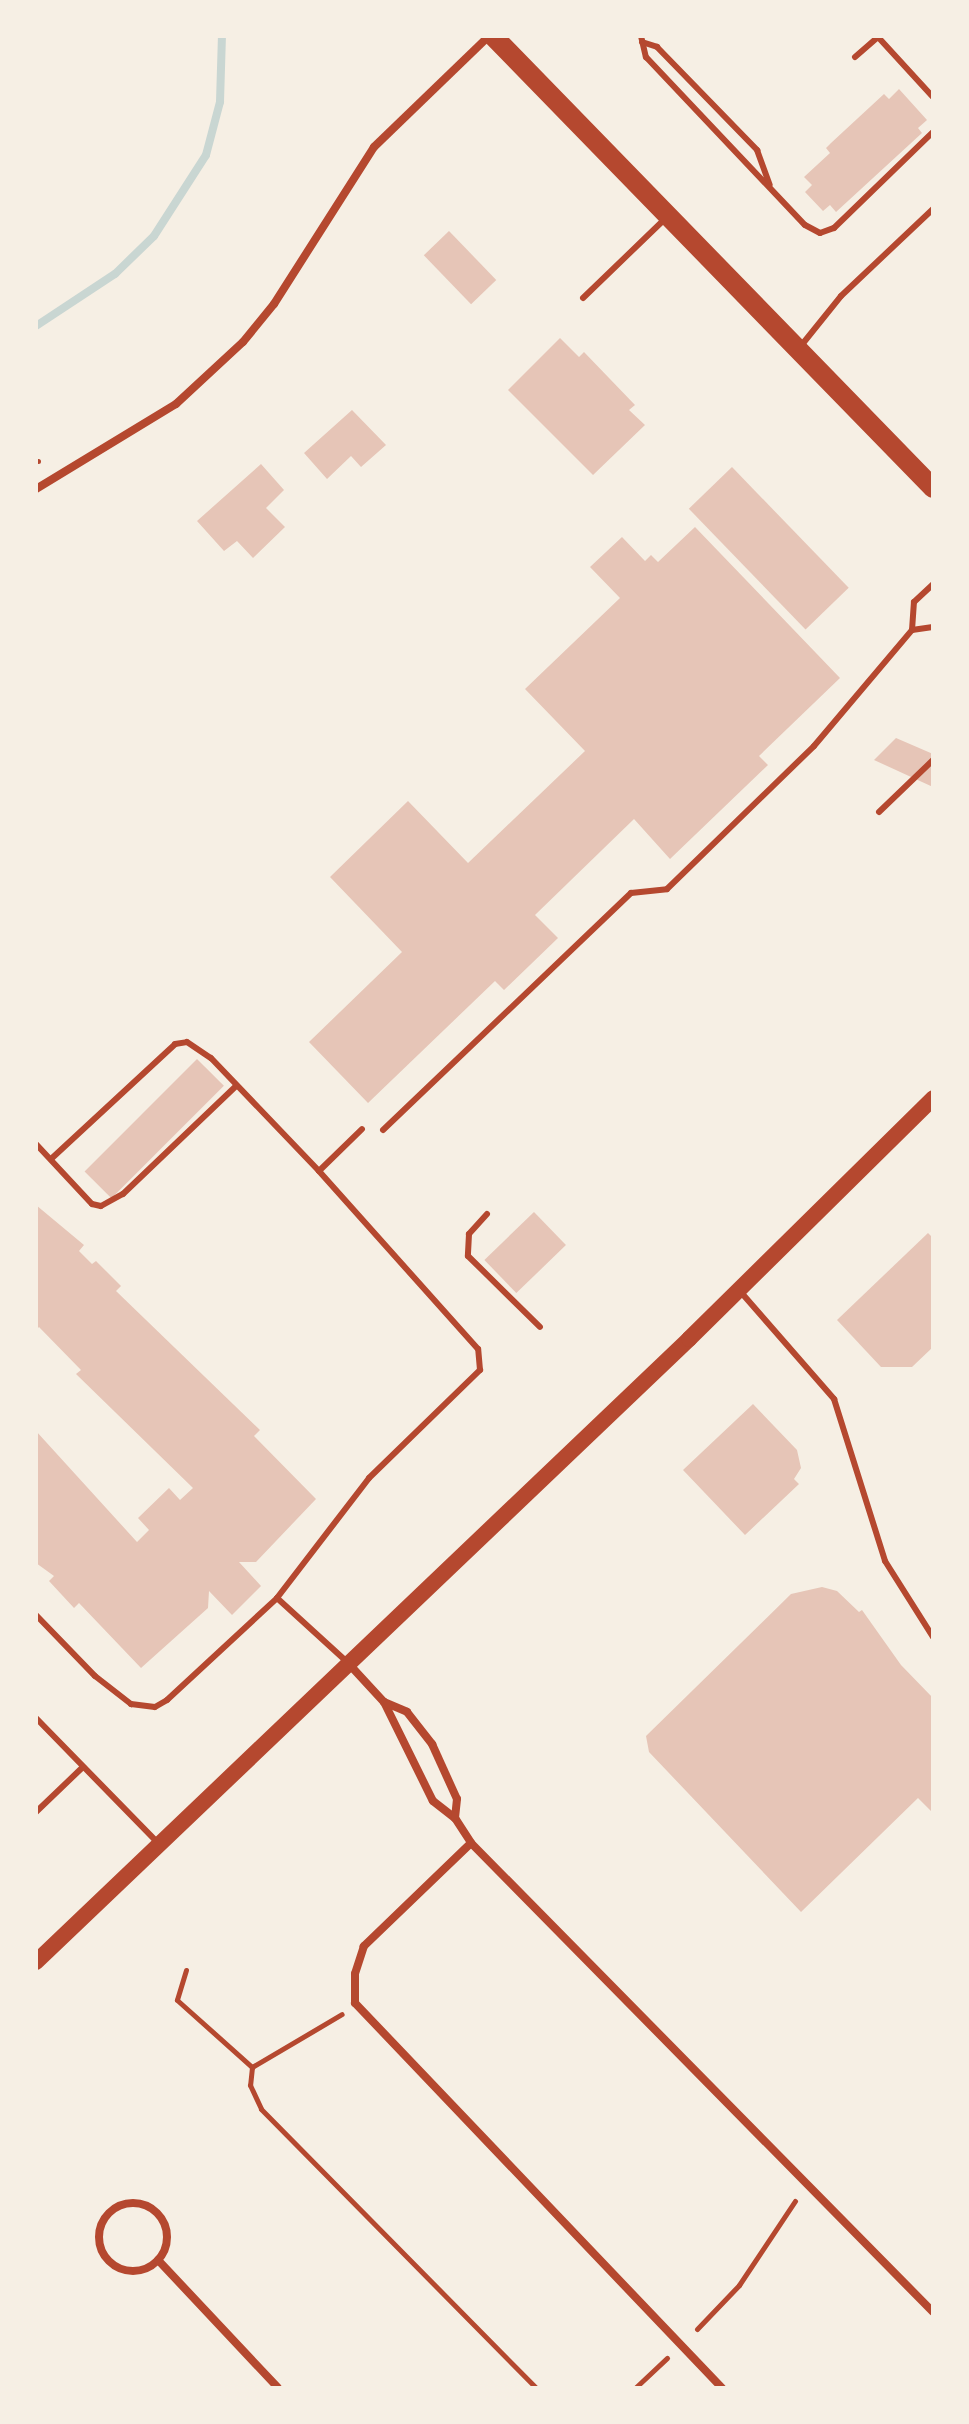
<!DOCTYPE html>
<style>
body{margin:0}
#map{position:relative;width:969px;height:2424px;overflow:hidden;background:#f6efe4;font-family:"Playfair Display",serif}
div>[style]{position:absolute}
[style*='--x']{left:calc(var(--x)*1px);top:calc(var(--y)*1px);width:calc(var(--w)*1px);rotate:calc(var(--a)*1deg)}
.stream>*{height:8px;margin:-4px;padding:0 4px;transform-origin:4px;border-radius:4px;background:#c9d6d2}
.building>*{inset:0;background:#e6c5b7;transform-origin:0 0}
.path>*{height:5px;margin:-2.5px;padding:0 2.5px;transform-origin:2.5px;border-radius:2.5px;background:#b5482f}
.service>*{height:6px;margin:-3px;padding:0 3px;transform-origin:3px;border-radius:3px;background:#b5482f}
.minor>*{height:8px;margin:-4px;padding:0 4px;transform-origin:4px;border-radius:4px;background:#b5482f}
.minor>.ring{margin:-4px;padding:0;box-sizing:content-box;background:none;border:8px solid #b5482f;border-radius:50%}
.secondary>*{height:16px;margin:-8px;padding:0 8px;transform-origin:8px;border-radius:8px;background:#b5482f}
.primary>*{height:20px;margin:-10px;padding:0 10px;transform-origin:10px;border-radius:10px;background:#b5482f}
span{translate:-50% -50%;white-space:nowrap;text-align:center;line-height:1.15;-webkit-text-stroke:6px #f6efe4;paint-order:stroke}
.frame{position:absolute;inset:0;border:38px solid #f6efe4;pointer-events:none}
</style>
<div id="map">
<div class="stream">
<i style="--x:36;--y:326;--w:95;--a:-33.4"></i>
<i style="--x:115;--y:274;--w:54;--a:-44.3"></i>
<i style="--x:154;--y:236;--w:96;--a:-57.3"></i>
<i style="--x:206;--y:155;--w:55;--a:-75.2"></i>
<i style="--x:220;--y:102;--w:66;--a:-88.3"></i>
</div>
<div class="building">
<i style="clip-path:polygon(899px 89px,927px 120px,918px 128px,922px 133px,836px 212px,830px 205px,823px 211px,805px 192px,812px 185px,804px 177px,830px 153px,826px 148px,831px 143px,884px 94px,889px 99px)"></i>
<i style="left:449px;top:231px;width:68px;height:35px;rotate:46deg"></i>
<i style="clip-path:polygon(560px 338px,579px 357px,584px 352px,635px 405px,629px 410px,645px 425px,593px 475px,508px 390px)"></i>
<i style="clip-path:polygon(352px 410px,386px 445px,361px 467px,351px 456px,327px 479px,304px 453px)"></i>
<i style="clip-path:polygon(261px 464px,284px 490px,266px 508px,285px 527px,253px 558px,237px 541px,224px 551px,197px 521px)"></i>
<i style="left:732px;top:467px;width:168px;height:60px;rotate:46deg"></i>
<i style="clip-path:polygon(695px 527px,840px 678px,759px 756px,768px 765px,670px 859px,634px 819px,535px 915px,558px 938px,504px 990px,495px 981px,368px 1103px,309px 1042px,402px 952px,330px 877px,408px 801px,468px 863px,585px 751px,525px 689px,620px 598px,590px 567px,622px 537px,645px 561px,651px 555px,658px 562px)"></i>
<i style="clip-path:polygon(896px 738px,933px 754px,933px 787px,874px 760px)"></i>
<i style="left:197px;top:1059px;width:38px;height:159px;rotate:45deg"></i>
<i style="clip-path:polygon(36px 1205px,84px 1245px,79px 1251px,92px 1264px,96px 1261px,121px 1286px,116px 1291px,260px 1430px,254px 1436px,316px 1499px,256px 1562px,239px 1562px,261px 1586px,232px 1615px,209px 1591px,208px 1608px,141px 1668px,79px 1603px,74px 1608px,49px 1581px,54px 1576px,36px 1563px,36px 1431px,137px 1542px,149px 1530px,138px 1518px,169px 1488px,180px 1500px,193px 1488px,76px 1374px,81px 1370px,39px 1327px,36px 1330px)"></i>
<i style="left:534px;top:1212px;width:46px;height:69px;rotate:46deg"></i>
<i style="clip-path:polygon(928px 1233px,933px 1238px,933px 1347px,912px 1367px,881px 1367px,837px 1320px)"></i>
<i style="clip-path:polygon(753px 1404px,797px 1450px,801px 1468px,794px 1479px,799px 1484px,745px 1535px,683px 1470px)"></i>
<i style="clip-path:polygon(822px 1587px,837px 1591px,859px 1612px,862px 1610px,901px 1665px,933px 1698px,933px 1813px,918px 1798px,801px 1912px,649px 1752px,646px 1736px,791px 1594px)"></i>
</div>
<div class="path">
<i style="--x:36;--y:461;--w:2;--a:0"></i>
<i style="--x:186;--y:1970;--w:31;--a:107"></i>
<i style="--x:177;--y:2000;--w:101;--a:41.8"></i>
<i style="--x:252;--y:2067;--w:104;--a:-30.5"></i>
<i style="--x:252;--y:2067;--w:18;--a:96"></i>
<i style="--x:250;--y:2085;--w:26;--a:65"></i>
<i style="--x:261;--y:2109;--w:392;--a:45.4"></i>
<i style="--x:697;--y:2329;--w:61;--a:-46.3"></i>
<i style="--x:739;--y:2285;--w:101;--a:-56.3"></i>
<i style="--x:635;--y:2388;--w:44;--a:-43.2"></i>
</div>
<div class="service">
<i style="--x:641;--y:36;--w:22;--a:77"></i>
<i style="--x:646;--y:57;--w:231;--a:46.6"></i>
<i style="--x:805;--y:225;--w:17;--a:28"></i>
<i style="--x:820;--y:233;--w:15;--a:-20"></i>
<i style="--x:834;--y:228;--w:138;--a:-44.1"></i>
<i style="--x:878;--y:37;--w:81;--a:47.5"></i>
<i style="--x:642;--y:42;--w:16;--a:18"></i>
<i style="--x:657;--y:47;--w:144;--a:45.8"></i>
<i style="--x:757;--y:150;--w:37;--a:70"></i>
<i style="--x:855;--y:57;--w:32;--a:-41"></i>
<i style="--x:583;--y:298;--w:117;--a:-44"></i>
<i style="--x:800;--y:347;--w:65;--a:-51.2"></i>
<i style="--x:841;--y:296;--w:127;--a:-43.4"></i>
<i style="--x:912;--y:630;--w:21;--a:-8"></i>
<i style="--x:879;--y:812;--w:75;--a:-43.9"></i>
<i style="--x:383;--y:1130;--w:343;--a:-43.7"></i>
<i style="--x:631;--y:893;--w:36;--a:-6"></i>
<i style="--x:667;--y:889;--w:205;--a:-44.2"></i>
<i style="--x:814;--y:746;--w:152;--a:-49.8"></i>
<i style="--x:912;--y:630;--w:28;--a:-86"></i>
<i style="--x:914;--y:602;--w:26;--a:-43"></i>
<i style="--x:36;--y:1144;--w:82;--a:47"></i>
<i style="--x:92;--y:1204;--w:9;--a:13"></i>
<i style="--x:101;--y:1206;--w:25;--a:-29"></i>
<i style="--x:123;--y:1194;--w:156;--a:-43.7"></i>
<i style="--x:51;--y:1159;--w:169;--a:-42.8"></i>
<i style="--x:175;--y:1044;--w:12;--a:-9"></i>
<i style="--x:187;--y:1042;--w:29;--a:34"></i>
<i style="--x:211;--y:1058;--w:156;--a:46.3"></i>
<i style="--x:319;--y:1171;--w:60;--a:-44.3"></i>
<i style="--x:487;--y:1214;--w:27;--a:132"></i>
<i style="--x:469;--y:1234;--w:22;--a:93"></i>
<i style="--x:468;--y:1256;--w:101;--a:44.6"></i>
<i style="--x:739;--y:1290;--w:145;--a:48.9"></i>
<i style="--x:834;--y:1399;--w:170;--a:72.5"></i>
<i style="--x:885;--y:1561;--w:90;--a:57.7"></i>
<i style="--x:277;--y:1598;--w:151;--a:-52.5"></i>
<i style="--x:369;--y:1478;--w:155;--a:-44.2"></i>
<i style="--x:480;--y:1370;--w:21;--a:-95"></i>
<i style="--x:478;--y:1349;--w:239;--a:-131.8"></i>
<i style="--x:36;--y:1615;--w:85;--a:46"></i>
<i style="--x:95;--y:1676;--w:46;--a:37.9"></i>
<i style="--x:131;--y:1704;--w:24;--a:7"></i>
<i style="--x:155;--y:1707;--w:14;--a:-30"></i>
<i style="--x:167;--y:1700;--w:150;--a:-42.8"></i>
<i style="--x:277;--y:1598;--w:95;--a:42.4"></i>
<i style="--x:36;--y:1718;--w:176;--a:45.7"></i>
<i style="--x:36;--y:1812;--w:65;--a:-43.8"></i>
</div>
<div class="minor">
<i style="--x:36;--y:489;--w:164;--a:-31.3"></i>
<i style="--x:176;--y:404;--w:91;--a:-42.8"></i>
<i style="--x:243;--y:342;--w:49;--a:-50.8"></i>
<i style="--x:274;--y:304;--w:186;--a:-57.5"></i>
<i style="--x:374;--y:147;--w:160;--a:-44"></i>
<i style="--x:348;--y:1663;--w:53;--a:47.3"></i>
<i style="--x:384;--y:1702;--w:110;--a:63.7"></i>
<i style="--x:433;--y:1801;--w:28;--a:38"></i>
<i style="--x:455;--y:1818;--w:30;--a:57"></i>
<i style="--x:471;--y:1843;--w:658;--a:45.43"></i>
<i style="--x:384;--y:1702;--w:25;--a:23"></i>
<i style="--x:407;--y:1712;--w:41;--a:52"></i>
<i style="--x:432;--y:1744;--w:60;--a:65.6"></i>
<i style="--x:457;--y:1799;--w:19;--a:96"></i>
<i style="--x:471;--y:1843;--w:149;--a:136.1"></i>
<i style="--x:364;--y:1946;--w:29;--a:108"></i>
<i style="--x:355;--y:1974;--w:29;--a:90"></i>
<i style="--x:355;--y:2003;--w:532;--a:46.37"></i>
<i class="ring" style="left:99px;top:2203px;width:60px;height:60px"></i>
<i style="--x:158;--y:2260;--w:175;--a:46.8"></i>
</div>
<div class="secondary">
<i style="--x:36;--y:1962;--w:903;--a:-43.65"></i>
<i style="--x:689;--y:1339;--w:343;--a:-44.6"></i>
</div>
<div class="primary">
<i style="--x:493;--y:36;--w:631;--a:45.77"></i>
</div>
<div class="frame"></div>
</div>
